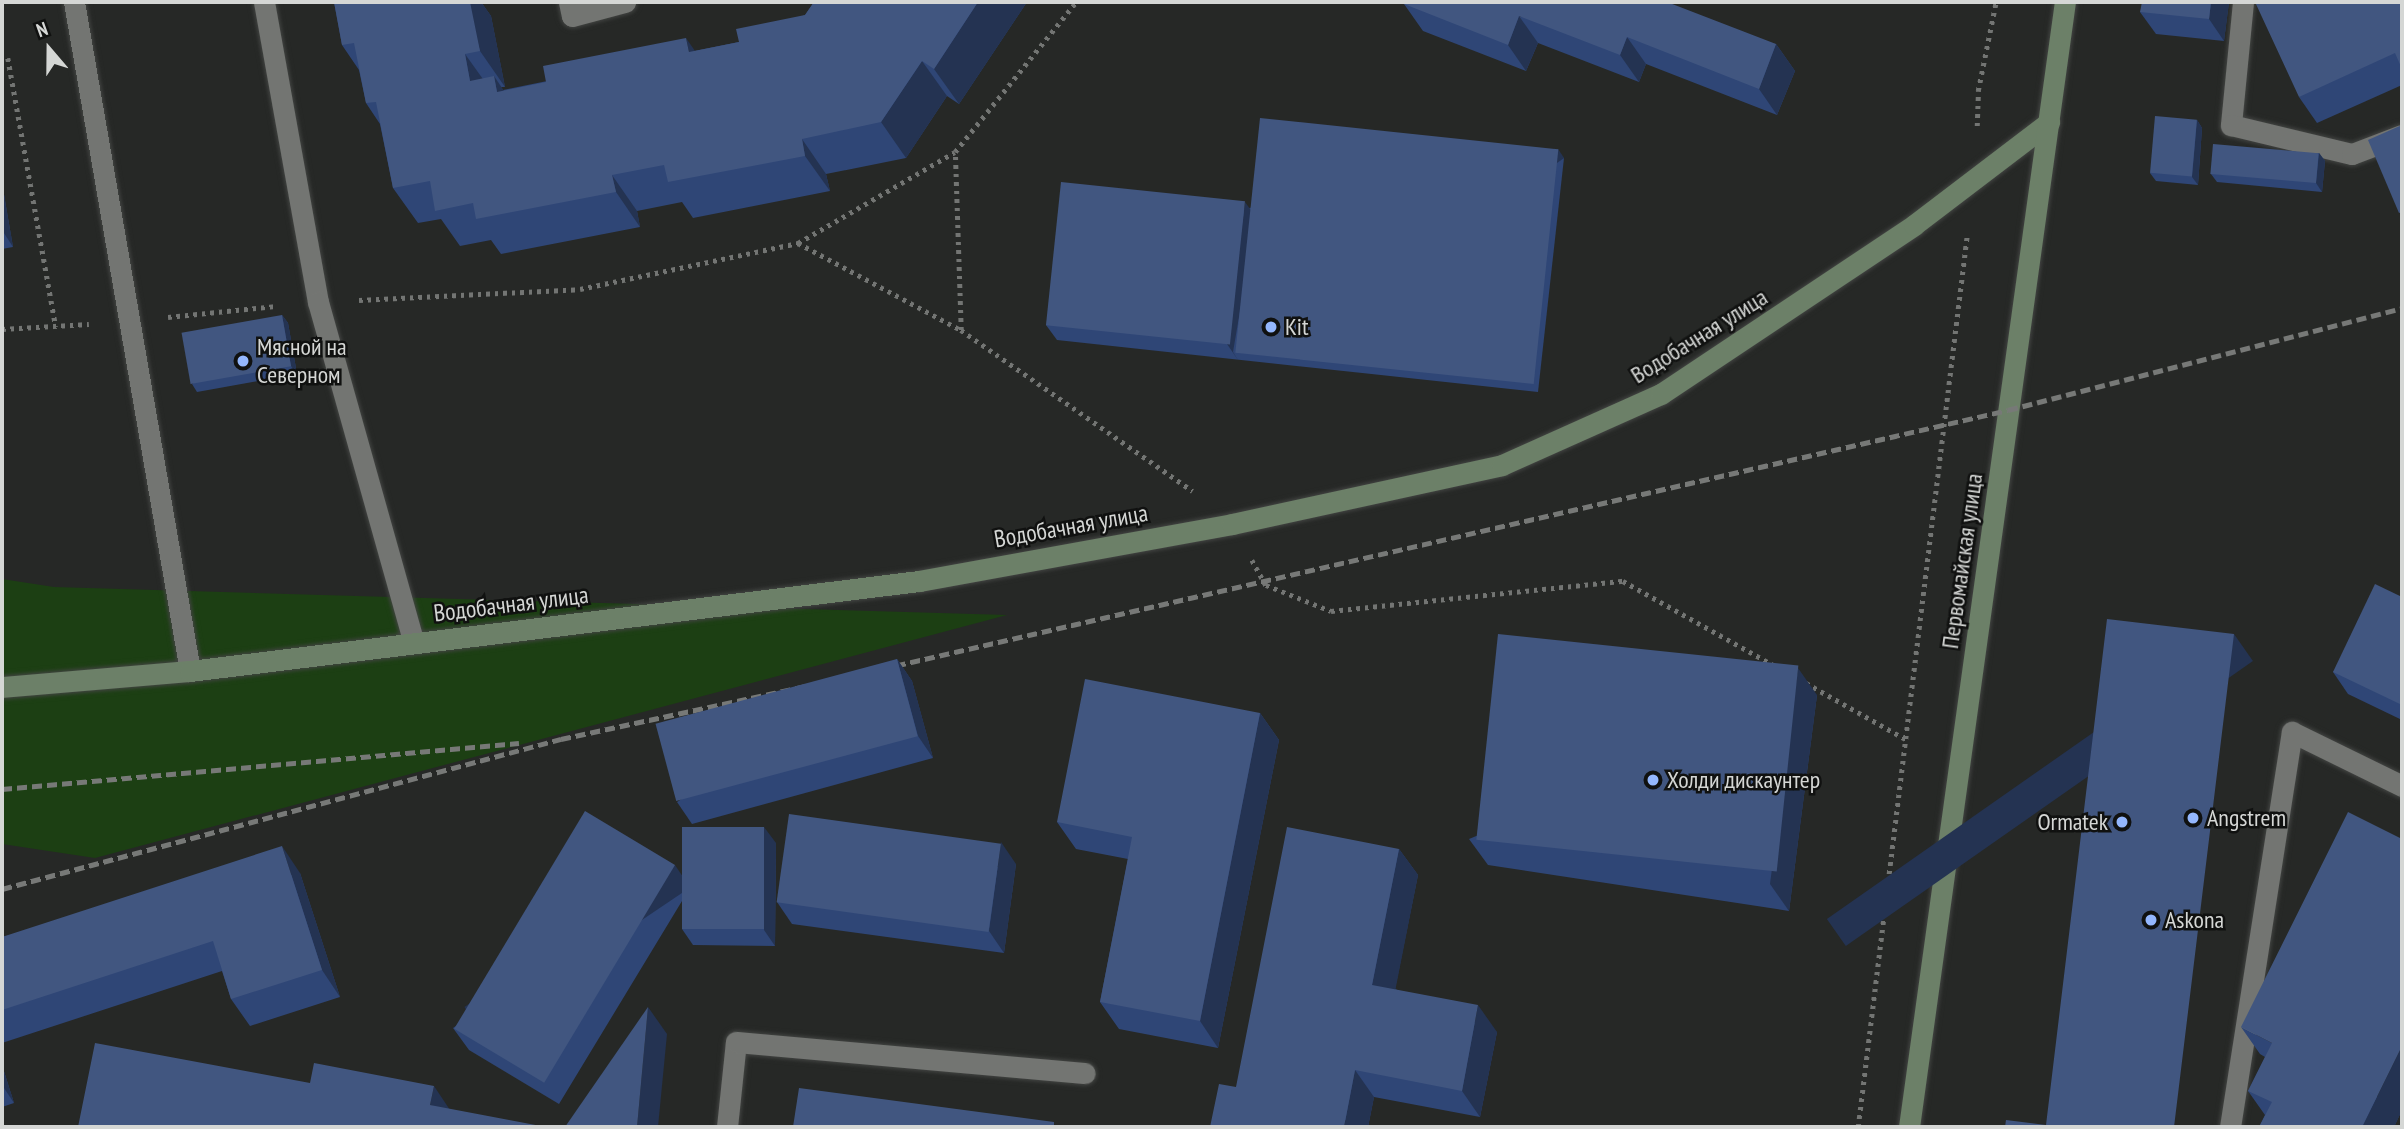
<!DOCTYPE html>
<meta charset="utf-8">
<style>
body{margin:0}
#map{position:relative;width:2404px;height:1129px;overflow:hidden;background:#262826;font-family:"PT Sans Narrow",sans-serif}
div>[style]{position:absolute}
[style*='--x']{left:calc(var(--x)*1px);top:calc(var(--y)*1px);width:calc(var(--w)*1px);rotate:calc(var(--a)*1deg)}
.green>*{inset:0;background:#1c3f13}
.path>*{height:4.5px;margin-top:-2.25px;transform-origin:0;background:repeating-linear-gradient(90deg,#737573 0 3.5px,transparent 0 8.5px)}
.roads{filter:drop-shadow(0 0 2px #424442) drop-shadow(0 0 2px #424442)}
.lane>*{height:21px;margin:-10.5px;padding:0 10.5px;transform-origin:10.5px;border-radius:10.5px;background:#737572}
.secondary>*{height:21px;margin:-10.5px;padding:0 10.5px;transform-origin:10.5px;border-radius:10.5px;background:#6c8068}
.rail>*{height:5px;margin-top:-2.5px;transform-origin:0;background:repeating-linear-gradient(90deg,#777977 0 10px,transparent 0 15px)}
.wall>*{inset:0;background:#2f4676}
.shaded-wall>*{inset:0;background:#243352;transform-origin:0 0}
.building>*{inset:0;background:#415680;transform-origin:0 0}
.dots>*{width:19px;height:19px;translate:-50% -50%;box-sizing:border-box;border:4px solid #101110;border-radius:50%}
span{translate:-50% -50%;white-space:nowrap;text-align:center;line-height:1.15;-webkit-text-stroke:5px #101110;paint-order:stroke}
.poi-label{font-size:24px;color:#d5d7d5}
.left{translate:0 -50%;text-align:left}
.right{translate:-100% -50%;text-align:right}
.street-label{font-size:24px;color:#d5d7d5}
.frame{position:absolute;inset:0;border:4px solid #d5d7d5;pointer-events:none}
.north{position:absolute;left:14px;top:14px;width:70px;height:70px;-webkit-text-stroke:5px #101110;paint-order:stroke;rotate:340deg;font-size:19px;font-weight:700;line-height:28px;text-align:center;color:#d5d7d5}
.north::after{content:'';display:block;margin:auto;width:24px;height:32px;background:#d5d7d5;clip-path:polygon(50% 0,100% 100%,50% 72%,0 100%)}
</style>
<div id="map">
<div class="green">
<i style="clip-path:polygon(2px 579px,54px 587px,1007px 615px,95px 858px,2px 844px)"></i>
</div>
<div class="path">
<i style="--x:8;--y:58;--w:273;--a:79.9"></i>
<i style="--x:1977;--y:126;--w:35;--a:-88"></i>
<i style="--x:1978;--y:91;--w:91;--a:-78.6"></i>
<i style="--x:798;--y:243;--w:185;--a:28.1"></i>
<i style="--x:961;--y:330;--w:178;--a:-91.9"></i>
<i style="--x:359;--y:300;--w:221;--a:-2.8"></i>
<i style="--x:580;--y:289;--w:223;--a:-11.9"></i>
<i style="--x:798;--y:243;--w:181;--a:-30.1"></i>
<i style="--x:955;--y:152;--w:193;--a:-51.1"></i>
<i style="--x:168;--y:317;--w:110;--a:-5.8"></i>
<i style="--x:2;--y:329;--w:87;--a:-3.3"></i>
<i style="--x:961;--y:330;--w:282;--a:34.8"></i>
<i style="--x:1252;--y:560;--w:29;--a:61"></i>
<i style="--x:1266;--y:585;--w:70;--a:21.8"></i>
<i style="--x:1331;--y:611;--w:294;--a:-5.9"></i>
<i style="--x:1623;--y:581;--w:176;--a:29.2"></i>
<i style="--x:1806;--y:683;--w:118;--a:29.4"></i>
<i style="--x:1858;--y:1127;--w:899;--a:-83.03"></i>
</div>
<div class="roads">
<div class="lane">
<i style="--x:74;--y:2;--w:679;--a:80.16"></i>
<i style="--x:264;--y:2;--w:305;--a:79.8"></i>
<i style="--x:318;--y:302;--w:354;--a:74.3"></i>
<i style="--x:569;--y:2;--w:14;--a:78"></i>
<i style="--x:572;--y:16;--w:55;--a:-14.8"></i>
<i style="--x:2243;--y:2;--w:124;--a:95.6"></i>
<i style="--x:2231;--y:125;--w:124;--a:13.5"></i>
<i style="--x:2352;--y:154;--w:53;--a:-20.8"></i>
<i style="--x:727;--y:1127;--w:85;--a:-84"></i>
<i style="--x:736;--y:1042;--w:350;--a:5.1"></i>
<i style="--x:2230;--y:1127;--w:400;--a:-81.1"></i>
<i style="--x:2292;--y:732;--w:123;--a:26.1"></i>
</div>
<div class="secondary">
<i style="--x:2;--y:687;--w:189;--a:-4.9"></i>
<i style="--x:190;--y:671;--w:735;--a:-7.04"></i>
<i style="--x:919;--y:581;--w:318;--a:-10.3"></i>
<i style="--x:1232;--y:524;--w:276;--a:-12.3"></i>
<i style="--x:1502;--y:465;--w:174;--a:-24.1"></i>
<i style="--x:1661;--y:394;--w:304;--a:-33.7"></i>
<i style="--x:1914;--y:225;--w:170;--a:-37.3"></i>
<i style="--x:1909;--y:1127;--w:1136;--a:-82.11"></i>
</div>
</div>
<div class="rail">
<i style="--x:881;--y:669;--w:1156;--a:-12.94"></i>
<i style="--x:2008;--y:410;--w:407;--a:-14.5"></i>
<i style="--x:2;--y:789;--w:519;--a:-5.08"></i>
<i style="--x:2;--y:889;--w:579;--a:-15.02"></i>
<i style="--x:561;--y:739;--w:251;--a:-12.2"></i>
</div>
<div class="wall">
<i style="clip-path:polygon(334px 2px,481px 2px,491px 16px,505px 87px,501px 87px,503px 90px,739px 42px,805px 15px,814px 2px,1027px 2px,959px 104px,947px 96px,906px 158px,826px 174px,830px 191px,693px 218px,682px 202px,637px 211px,640px 227px,501px 254px,491px 240px,460px 246px,441px 219px,418px 223px,393px 188px,380px 124px,366px 103px,359px 70px,342px 45px)"></i>
<i style="clip-path:polygon(2229px 2px,2224px 41px,2156px 34px,2140px 12px)"></i>
<i style="clip-path:polygon(2402px 2px,2402px 85px,2317px 123px,2299px 97px)"></i>
<i style="clip-path:polygon(1404px 4px,1776px 44px,1795px 71px,1777px 115px,1646px 64px,1639px 82px,1538px 43px,1526px 71px,1423px 31px)"></i>
<i style="clip-path:polygon(2197px 120px,2202px 128px,2198px 185px,2156px 181px,2150px 173px)"></i>
<i style="clip-path:polygon(2319px 153px,2325px 161px,2322px 192px,2217px 182px,2211px 174px)"></i>
<i style="clip-path:polygon(1564px 158px,1538px 392px,1057px 340px,1046px 325px,1249px 208px)"></i>
<i style="clip-path:polygon(2px 183px,13px 247px,2px 249px)"></i>
<i style="clip-path:polygon(282px 315px,288px 323px,297px 374px,197px 392px,192px 384px)"></i>
<i style="clip-path:polygon(2402px 597px,2402px 720px,2348px 694px,2333px 672px)"></i>
<i style="clip-path:polygon(897px 659px,912px 681px,933px 758px,692px 824px,677px 802px)"></i>
<i style="clip-path:polygon(1817px 695px,1789px 911px,1488px 865px,1469px 839px)"></i>
<i style="clip-path:polygon(1260px 713px,1279px 740px,1218px 1048px,1119px 1029px,1100px 1002px,1128px 859px,1076px 849px,1057px 822px)"></i>
<i style="clip-path:polygon(776px 843px,775px 946px,693px 945px,682px 929px,682px 901px,559px 1104px,469px 1050px,453px 1028px,682px 875px)"></i>
<i style="clip-path:polygon(1399px 849px,1418px 875px,1395px 989px,1497px 1032px,1480px 1117px,1374px 1097px,1368px 1127px,1236px 1087px)"></i>
<i style="clip-path:polygon(1016px 864px,1004px 953px,792px 924px,777px 902px)"></i>
<i style="clip-path:polygon(300px 873px,340px 997px,250px 1026px,231px 999px,222px 971px,2px 1043px,2px 937px)"></i>
<i style="clip-path:polygon(2241px 1027px,2402px 1110px,2394px 1127px,2259px 1127px,2265px 1115px,2248px 1091px,2265px 1057px,2260px 1054px)"></i>
<i style="clip-path:polygon(2px 1065px,14px 1103px,2px 1107px)"></i>
</div>
<div class="shaded-wall">
<i style="clip-path:polygon(467px 2px,481px 2px,491px 16px,505px 87px,480px 51px)"></i>
<i style="clip-path:polygon(978px 2px,1027px 2px,959px 104px,934px 69px)"></i>
<i style="clip-path:polygon(2211px 2px,2229px 2px,2224px 41px,2209px 19px)"></i>
<i style="clip-path:polygon(1519px 16px,1538px 43px,1526px 71px,1508px 45px)"></i>
<i style="clip-path:polygon(1627px 37px,1646px 64px,1639px 82px,1620px 55px)"></i>
<i style="clip-path:polygon(686px 38px,711px 74px,689px 52px)"></i>
<i style="clip-path:polygon(1776px 44px,1795px 71px,1777px 115px,1759px 89px)"></i>
<i style="clip-path:polygon(465px 54px,490px 89px,470px 81px)"></i>
<i style="clip-path:polygon(922px 61px,947px 96px,906px 158px,881px 122px)"></i>
<i style="clip-path:polygon(494px 76px,518px 112px,497px 92px)"></i>
<i style="clip-path:polygon(2197px 120px,2202px 128px,2198px 185px,2192px 177px)"></i>
<i style="clip-path:polygon(802px 139px,826px 174px,830px 191px,805px 156px)"></i>
<i style="left:1558px;top:149px;width:11px;height:236px;rotate:56deg"></i>
<i style="clip-path:polygon(2319px 153px,2325px 161px,2322px 192px,2316px 183px)"></i>
<i style="clip-path:polygon(612px 175px,637px 211px,640px 227px,616px 192px)"></i>
<i style="clip-path:polygon(2px 183px,13px 247px,2px 230px)"></i>
<i style="clip-path:polygon(1245px 202px,1256px 217px,1233px 352px,1238px 360px,1227px 344px)"></i>
<i style="clip-path:polygon(282px 315px,288px 323px,297px 374px,291px 366px)"></i>
<i style="left:2234px;top:634px;width:33px;height:497px;rotate:55deg"></i>
<i style="clip-path:polygon(897px 659px,912px 681px,933px 758px,918px 736px)"></i>
<i style="clip-path:polygon(1798px 668px,1817px 695px,1789px 911px,1770px 884px)"></i>
<i style="clip-path:polygon(1260px 713px,1279px 740px,1218px 1048px,1200px 1021px)"></i>
<i style="clip-path:polygon(764px 827px,776px 843px,775px 946px,764px 930px)"></i>
<i style="clip-path:polygon(1001px 842px,1016px 864px,1004px 953px,989px 931px)"></i>
<i style="clip-path:polygon(282px 846px,300px 873px,340px 997px,322px 970px)"></i>
<i style="clip-path:polygon(1399px 849px,1418px 875px,1391px 1012px,1372px 985px)"></i>
<i style="left:675px;top:865px;width:27px;height:254px;rotate:56deg"></i>
<i style="clip-path:polygon(1478px 1005px,1497px 1032px,1480px 1117px,1462px 1091px)"></i>
<i style="clip-path:polygon(648px 1007px,667px 1034px,658px 1127px,637px 1127px)"></i>
<i style="clip-path:polygon(2402px 1046px,2402px 1110px,2394px 1127px,2362px 1127px)"></i>
<i style="clip-path:polygon(2px 1065px,14px 1103px,2px 1085px)"></i>
<i style="clip-path:polygon(1355px 1070px,1374px 1097px,1368px 1127px,1344px 1127px)"></i>
<i style="clip-path:polygon(434px 1086px,452px 1113px,430px 1105px)"></i>
</div>
<div class="building">
<i style="clip-path:polygon(334px 2px,470px 2px,480px 51px,465px 54px,470px 81px,494px 76px,497px 92px,546px 82px,543px 66px,686px 38px,689px 52px,739px 42px,736px 29px,805px 15px,814px 2px,978px 2px,934px 69px,922px 61px,881px 122px,802px 139px,805px 156px,668px 182px,664px 165px,612px 175px,616px 192px,476px 219px,473px 203px,435px 211px,430px 181px,393px 188px,376px 102px,366px 103px,354px 43px,342px 45px)"></i>
<i style="clip-path:polygon(1405px 2px,1667px 2px,1776px 44px,1759px 89px,1627px 37px,1620px 55px,1519px 16px,1508px 45px,1404px 4px)"></i>
<i style="clip-path:polygon(2142px 2px,2211px 2px,2209px 19px,2140px 12px)"></i>
<i style="clip-path:polygon(2255px 2px,2402px 2px,2402px 69px,2395px 53px,2299px 97px)"></i>
<i style="left:2155px;top:116px;width:42px;height:57px;rotate:5deg"></i>
<i style="left:1260px;top:118px;width:300px;height:236px;rotate:6deg"></i>
<i style="clip-path:polygon(2402px 125px,2402px 212px,2399px 213px,2368px 140px)"></i>
<i style="left:2213px;top:144px;width:106px;height:30px;rotate:5deg"></i>
<i style="left:1061px;top:182px;width:185px;height:144px;rotate:6deg"></i>
<i style="left:282px;top:315px;width:52px;height:102px;rotate:80deg"></i>
<i style="clip-path:polygon(2375px 584px,2402px 597px,2402px 705px,2333px 672px)"></i>
<i style="clip-path:polygon(2107px 619px,2234px 634px,2174px 1127px,2005px 1127px,2006px 1120px,2046px 1125px)"></i>
<i style="left:1498px;top:634px;width:302px;height:207px;rotate:6deg"></i>
<i style="left:897px;top:659px;width:80px;height:250px;rotate:75deg"></i>
<i style="clip-path:polygon(1085px 679px,1260px 713px,1200px 1021px,1100px 1002px,1132px 837px,1057px 822px)"></i>
<i style="left:585px;top:811px;width:105px;height:254px;rotate:31deg"></i>
<i style="clip-path:polygon(2348px 812px,2402px 839px,2402px 1046px,2362px 1127px,2259px 1127px,2272px 1102px,2248px 1091px,2272px 1043px,2241px 1027px)"></i>
<i style="left:789px;top:814px;width:214px;height:89px;rotate:8deg"></i>
<i style="left:682px;top:827px;width:82px;height:102px"></i>
<i style="clip-path:polygon(1287px 827px,1399px 849px,1372px 985px,1478px 1005px,1462px 1091px,1355px 1070px,1344px 1127px,1210px 1127px,1219px 1084px,1236px 1087px)"></i>
<i style="clip-path:polygon(282px 846px,322px 970px,231px 999px,213px 941px,2px 1010px,2px 937px)"></i>
<i style="clip-path:polygon(648px 1007px,637px 1127px,565px 1127px)"></i>
<i style="clip-path:polygon(95px 1043px,310px 1083px,314px 1063px,434px 1086px,430px 1105px,546px 1127px,78px 1127px)"></i>
<i style="clip-path:polygon(799px 1088px,1054px 1122px,1054px 1127px,793px 1127px)"></i>
</div>
<div class="dots">
<i style="left:1271px;top:327px;background:#94b7fd"></i>
<i style="left:243px;top:361px;background:#94b7fd"></i>
<i style="left:1653px;top:780px;background:#94b7fd"></i>
<i style="left:2193px;top:818px;background:#94b7fd"></i>
<i style="left:2122px;top:822px;background:#94b7fd"></i>
<i style="left:2151px;top:920px;background:#94b7fd"></i>
</div>
<div class="poi-label">
<span class="left" style="left:1285px;top:327px">Kit</span>
<span class="left" style="left:257px;top:361px">Мясной на<br>Северном</span>
<span class="left" style="left:1667px;top:780px">Холди дискаунтер</span>
<span class="left" style="left:2207px;top:818px">Angstrem</span>
<span class="right" style="left:2108px;top:822px">Ormatek</span>
<span class="left" style="left:2165px;top:920px">Askona</span>
</div>
<div class="street-label">
<span style="left:1699px;top:336px;rotate:-32deg">Водобачная улица</span>
<span style="left:1071px;top:526px;rotate:-10deg">Водобачная улица</span>
<span style="left:1962px;top:561px;rotate:-82deg">Первомайская улица</span>
<span style="left:511px;top:604px;rotate:-7deg">Водобачная улица</span>
</div>
<div class="frame"></div>
<div class="north">N</div>
</div>
